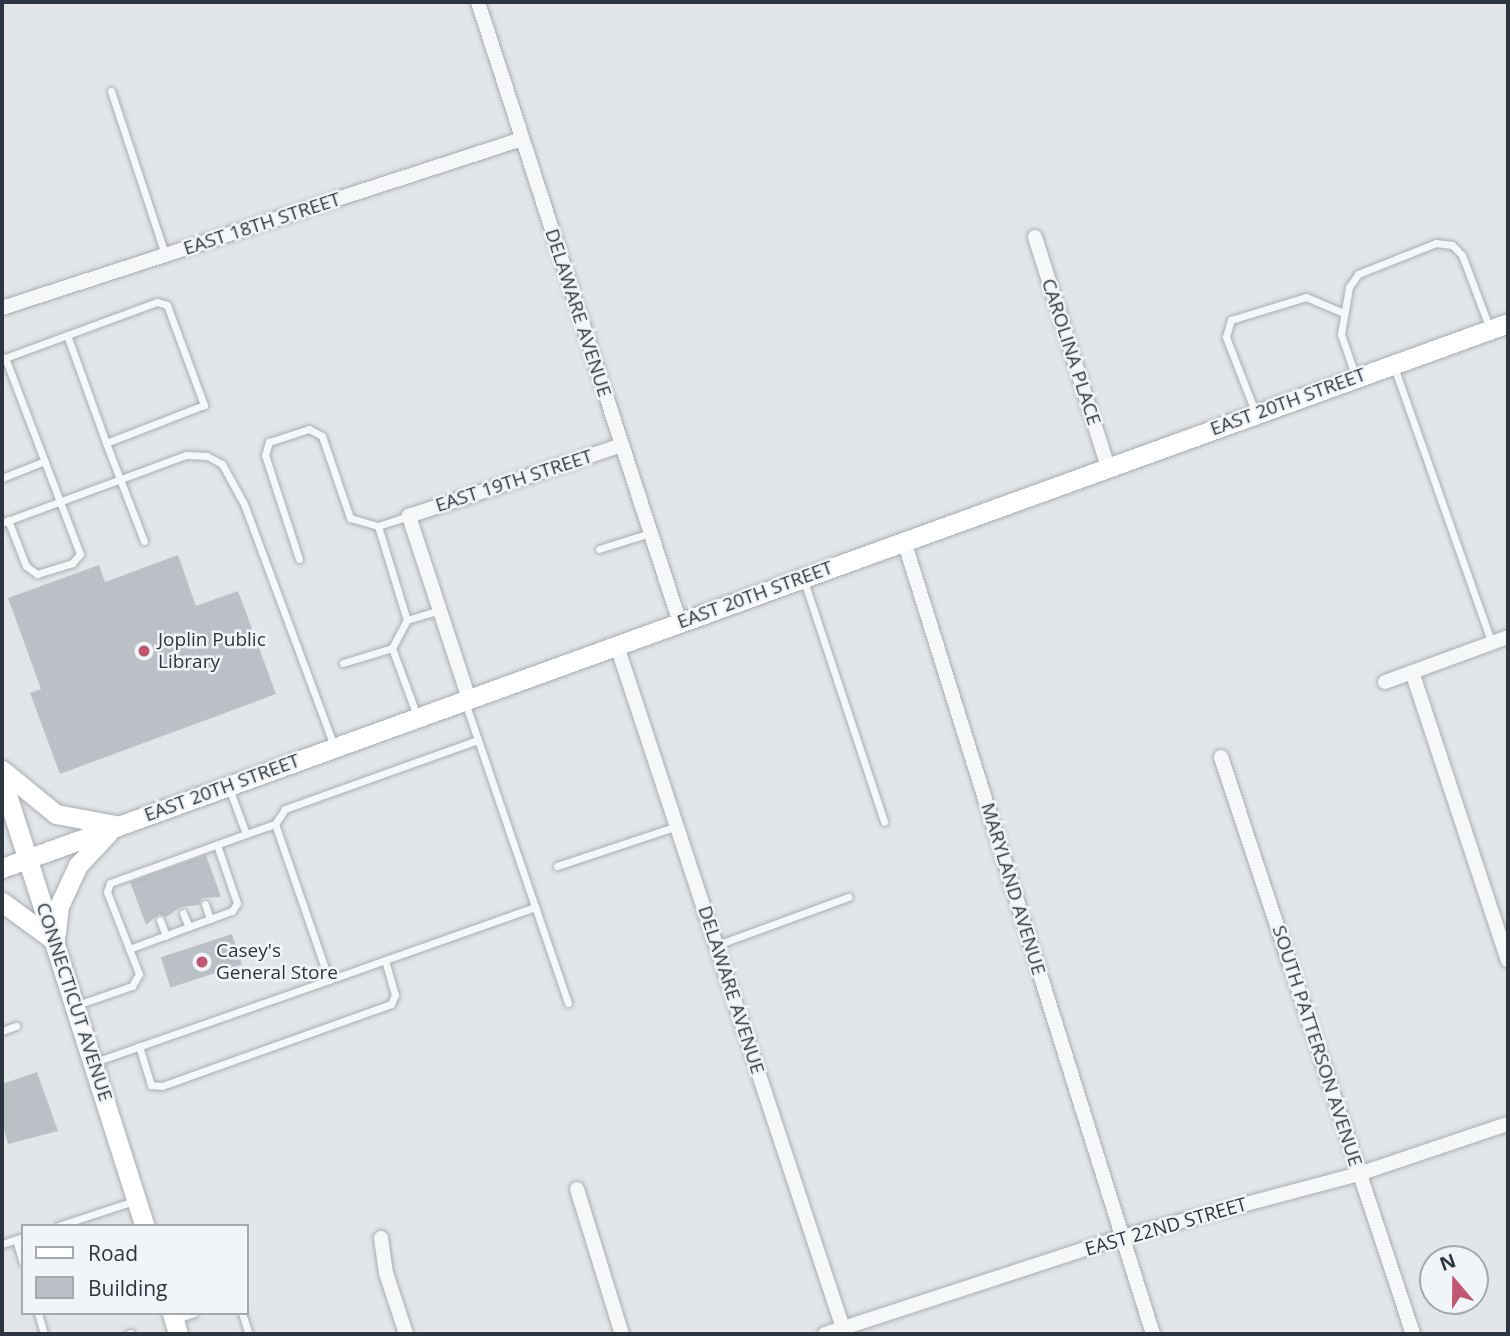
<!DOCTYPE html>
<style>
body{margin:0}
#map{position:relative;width:1510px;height:1336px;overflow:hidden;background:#e3e6e9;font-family:"Open Sans",sans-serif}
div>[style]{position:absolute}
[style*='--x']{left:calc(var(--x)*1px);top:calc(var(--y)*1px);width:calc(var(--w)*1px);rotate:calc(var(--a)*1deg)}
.building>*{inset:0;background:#bbc0c6;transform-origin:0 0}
.roads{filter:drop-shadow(0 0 2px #a9aeb3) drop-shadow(0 0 2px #a9aeb3)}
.service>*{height:7px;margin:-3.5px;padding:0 3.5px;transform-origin:3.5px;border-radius:3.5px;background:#f5f7f8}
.minor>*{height:14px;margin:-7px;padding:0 7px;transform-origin:7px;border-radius:7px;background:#f5f7f8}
.secondary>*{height:19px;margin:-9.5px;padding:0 9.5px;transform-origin:9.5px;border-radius:9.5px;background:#fff}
.dots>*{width:19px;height:19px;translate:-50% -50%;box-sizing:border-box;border:4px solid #f2f5f7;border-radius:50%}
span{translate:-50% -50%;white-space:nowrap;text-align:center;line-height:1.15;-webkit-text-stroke:5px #f2f5f7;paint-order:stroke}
.street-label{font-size:19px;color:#2d3640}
.poi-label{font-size:19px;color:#2d3640}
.left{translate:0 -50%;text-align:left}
.frame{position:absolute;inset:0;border:4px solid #2d3640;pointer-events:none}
.legend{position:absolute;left:21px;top:1224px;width:228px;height:91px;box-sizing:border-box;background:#f2f5f7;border:2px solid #a3a9ae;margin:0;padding:9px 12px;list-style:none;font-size:21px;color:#2d3640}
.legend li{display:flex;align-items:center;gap:14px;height:35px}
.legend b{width:35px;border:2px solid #a3a9ae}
.north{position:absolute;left:1419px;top:1245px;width:70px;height:70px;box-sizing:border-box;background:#f2f5f7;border:2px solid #a3a9ae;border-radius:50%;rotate:340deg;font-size:19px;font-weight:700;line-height:28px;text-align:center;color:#2d3640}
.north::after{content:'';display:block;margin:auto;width:24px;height:32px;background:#c05772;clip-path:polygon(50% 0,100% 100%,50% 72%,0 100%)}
</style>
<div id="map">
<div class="building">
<i style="clip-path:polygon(178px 555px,196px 606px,238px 591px,276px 694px,60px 774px,30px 693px,41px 689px,8px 598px,99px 565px,105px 582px)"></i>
<i style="clip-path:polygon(206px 855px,221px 897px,202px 898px,199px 905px,181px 907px,166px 917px,159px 914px,146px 925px,130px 882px)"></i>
<i style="left:232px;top:934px;width:32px;height:75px;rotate:72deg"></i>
<i style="clip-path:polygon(37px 1072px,58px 1131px,8px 1144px,2px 1122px,2px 1084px)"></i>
</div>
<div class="roads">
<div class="service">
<i style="--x:111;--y:91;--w:172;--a:71.7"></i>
<i style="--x:67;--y:335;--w:115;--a:70.1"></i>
<i style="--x:1394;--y:367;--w:293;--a:70.5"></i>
<i style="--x:1355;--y:375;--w:43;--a:-108.9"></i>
<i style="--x:1341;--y:334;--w:48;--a:-80.3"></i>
<i style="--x:1349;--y:287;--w:16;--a:-55"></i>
<i style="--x:1358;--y:274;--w:84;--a:-21.7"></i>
<i style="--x:1436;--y:243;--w:16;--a:7"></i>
<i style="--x:1452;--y:245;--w:14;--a:45"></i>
<i style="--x:1462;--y:255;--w:79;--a:69.3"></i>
<i style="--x:1256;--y:414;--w:83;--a:-111.3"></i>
<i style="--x:1226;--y:337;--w:18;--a:-74"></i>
<i style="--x:1231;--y:320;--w:78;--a:-17"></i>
<i style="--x:1306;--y:297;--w:39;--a:23"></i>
<i style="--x:2;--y:478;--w:46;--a:-21.6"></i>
<i style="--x:8;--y:520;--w:49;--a:68.6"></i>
<i style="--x:26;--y:566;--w:14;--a:36"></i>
<i style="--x:37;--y:574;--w:37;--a:-17"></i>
<i style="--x:72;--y:563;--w:12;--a:-48"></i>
<i style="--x:80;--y:554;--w:210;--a:-110.9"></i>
<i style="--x:5;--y:358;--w:162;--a:-20.2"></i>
<i style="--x:157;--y:302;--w:10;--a:17"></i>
<i style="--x:167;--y:305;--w:107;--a:69.7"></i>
<i style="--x:204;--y:405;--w:105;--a:158.8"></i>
<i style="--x:106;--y:443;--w:105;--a:68.8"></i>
<i style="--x:2;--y:523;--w:196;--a:-20.3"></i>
<i style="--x:186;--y:455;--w:21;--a:3"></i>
<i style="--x:207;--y:456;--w:17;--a:28"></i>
<i style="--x:222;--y:464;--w:46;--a:61.2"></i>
<i style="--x:244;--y:504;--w:258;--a:69.6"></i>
<i style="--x:378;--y:526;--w:98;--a:72.9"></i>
<i style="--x:599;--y:549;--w:53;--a:-17.4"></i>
<i style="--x:299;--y:559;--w:109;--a:-108.1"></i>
<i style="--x:265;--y:455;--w:14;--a:-73"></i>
<i style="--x:269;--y:442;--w:42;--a:-18"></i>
<i style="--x:309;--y:429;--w:15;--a:28"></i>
<i style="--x:322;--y:436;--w:87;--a:71.1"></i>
<i style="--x:350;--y:518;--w:29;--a:16"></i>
<i style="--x:378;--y:526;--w:33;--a:-18"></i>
<i style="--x:803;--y:578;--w:257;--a:71.6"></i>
<i style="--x:392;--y:648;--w:72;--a:69.8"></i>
<i style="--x:343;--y:663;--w:51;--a:-17"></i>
<i style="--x:392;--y:648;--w:32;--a:-62"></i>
<i style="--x:407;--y:620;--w:34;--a:-17"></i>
<i style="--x:478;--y:740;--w:278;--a:71.1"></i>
<i style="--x:275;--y:824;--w:165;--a:70.9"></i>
<i style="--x:329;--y:980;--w:219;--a:-19.5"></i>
<i style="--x:246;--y:834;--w:31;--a:-19"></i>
<i style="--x:275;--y:824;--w:18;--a:-56"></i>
<i style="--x:285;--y:809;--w:205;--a:-19.7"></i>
<i style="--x:478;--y:740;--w:39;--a:-109"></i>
<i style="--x:557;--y:866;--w:126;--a:-18.4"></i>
<i style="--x:205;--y:904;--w:16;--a:72"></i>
<i style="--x:183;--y:913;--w:15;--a:67"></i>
<i style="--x:160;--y:920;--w:17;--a:69"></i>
<i style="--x:717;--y:945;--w:140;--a:-20.1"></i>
<i style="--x:129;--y:949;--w:110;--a:-20.3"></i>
<i style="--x:232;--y:911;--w:9;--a:-58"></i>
<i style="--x:237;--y:903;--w:61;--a:-109"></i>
<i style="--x:77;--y:1005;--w:58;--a:-19.1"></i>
<i style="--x:132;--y:986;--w:14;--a:-60"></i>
<i style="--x:139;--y:974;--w:88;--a:-111.3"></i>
<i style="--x:107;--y:892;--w:9;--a:-72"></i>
<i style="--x:110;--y:883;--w:145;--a:-19.8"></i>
<i style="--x:246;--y:834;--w:49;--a:-110.3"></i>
<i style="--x:2;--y:1031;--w:15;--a:-20"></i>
<i style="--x:139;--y:1046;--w:41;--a:72.9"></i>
<i style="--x:151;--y:1085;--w:11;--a:5"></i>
<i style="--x:162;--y:1086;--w:243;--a:-19.7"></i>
<i style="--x:391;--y:1004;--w:10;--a:-66"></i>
<i style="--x:395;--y:995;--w:36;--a:-106"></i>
<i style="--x:95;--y:1062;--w:248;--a:-19.3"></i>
<i style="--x:58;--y:1226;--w:80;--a:-18.2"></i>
<i style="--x:16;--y:1240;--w:24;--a:73"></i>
<i style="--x:2;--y:1244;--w:22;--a:-18"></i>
<i style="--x:38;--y:1313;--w:22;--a:74"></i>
<i style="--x:242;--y:1313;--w:22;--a:72"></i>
<i style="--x:174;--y:1320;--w:21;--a:-19"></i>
<i style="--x:128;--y:1334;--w:3;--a:-18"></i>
</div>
<div class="minor">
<i style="--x:478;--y:2;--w:653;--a:71.98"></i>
<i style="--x:1035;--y:237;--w:241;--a:72.4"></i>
<i style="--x:2;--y:308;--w:547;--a:-18"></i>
<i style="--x:904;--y:541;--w:831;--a:72.57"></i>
<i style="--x:617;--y:646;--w:725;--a:71.67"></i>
<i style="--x:1412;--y:672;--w:304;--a:71.6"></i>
<i style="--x:1385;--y:682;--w:131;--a:-20.1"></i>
<i style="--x:469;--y:699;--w:193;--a:-108.2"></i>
<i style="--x:409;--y:516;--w:222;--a:-18.4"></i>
<i style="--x:1221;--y:757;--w:608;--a:71.59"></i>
<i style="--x:577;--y:1189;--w:152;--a:72.8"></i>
<i style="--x:381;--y:1238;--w:35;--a:82"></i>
<i style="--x:386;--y:1273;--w:64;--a:71.8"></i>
<i style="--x:825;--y:1334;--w:312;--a:-18.1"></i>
<i style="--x:1122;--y:1237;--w:245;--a:-14.9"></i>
<i style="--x:1359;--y:1174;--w:157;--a:-18.6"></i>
</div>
<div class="secondary">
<i style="--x:2;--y:770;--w:70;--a:39.2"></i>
<i style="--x:56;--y:814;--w:59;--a:10.7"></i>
<i style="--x:2;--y:779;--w:469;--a:72.3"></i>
<i style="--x:2;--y:868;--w:1602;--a:-19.89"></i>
<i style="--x:2;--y:902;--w:66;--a:36.3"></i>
<i style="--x:56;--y:933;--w:27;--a:-84"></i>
<i style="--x:59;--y:906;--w:45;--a:-65.1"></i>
<i style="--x:78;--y:865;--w:44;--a:-46.8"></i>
<i style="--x:172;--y:1313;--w:22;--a:74"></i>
</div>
</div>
<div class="dots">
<i style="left:144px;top:651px;background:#c05772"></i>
<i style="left:202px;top:962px;background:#c05772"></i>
</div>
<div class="street-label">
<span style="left:262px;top:224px;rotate:-18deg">EAST 18TH STREET</span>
<span style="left:578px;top:313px;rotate:72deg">DELAWARE AVENUE</span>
<span style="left:1071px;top:352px;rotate:72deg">CAROLINA PLACE</span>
<span style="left:1288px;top:402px;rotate:-20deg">EAST 20TH STREET</span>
<span style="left:514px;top:481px;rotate:-18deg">EAST 19TH STREET</span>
<span style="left:755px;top:595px;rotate:-20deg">EAST 20TH STREET</span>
<span style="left:222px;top:788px;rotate:-20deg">EAST 20TH STREET</span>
<span style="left:1013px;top:889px;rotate:73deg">MARYLAND AVENUE</span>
<span style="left:731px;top:990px;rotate:72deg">DELAWARE AVENUE</span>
<span style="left:74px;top:1002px;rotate:72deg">CONNECTICUT AVENUE</span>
<span style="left:1317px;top:1046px;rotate:72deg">SOUTH PATTERSON AVENUE</span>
<span style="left:1166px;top:1227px;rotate:-16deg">EAST 22ND STREET</span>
</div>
<div class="poi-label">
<span class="left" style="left:158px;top:651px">Joplin Public<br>Library</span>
<span class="left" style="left:216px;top:962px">Casey's<br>General Store</span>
</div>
<div class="frame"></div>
<ul class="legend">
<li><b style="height:9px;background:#fff"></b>Road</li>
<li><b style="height:19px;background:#bbc0c6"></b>Building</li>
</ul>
<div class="north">N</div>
</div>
